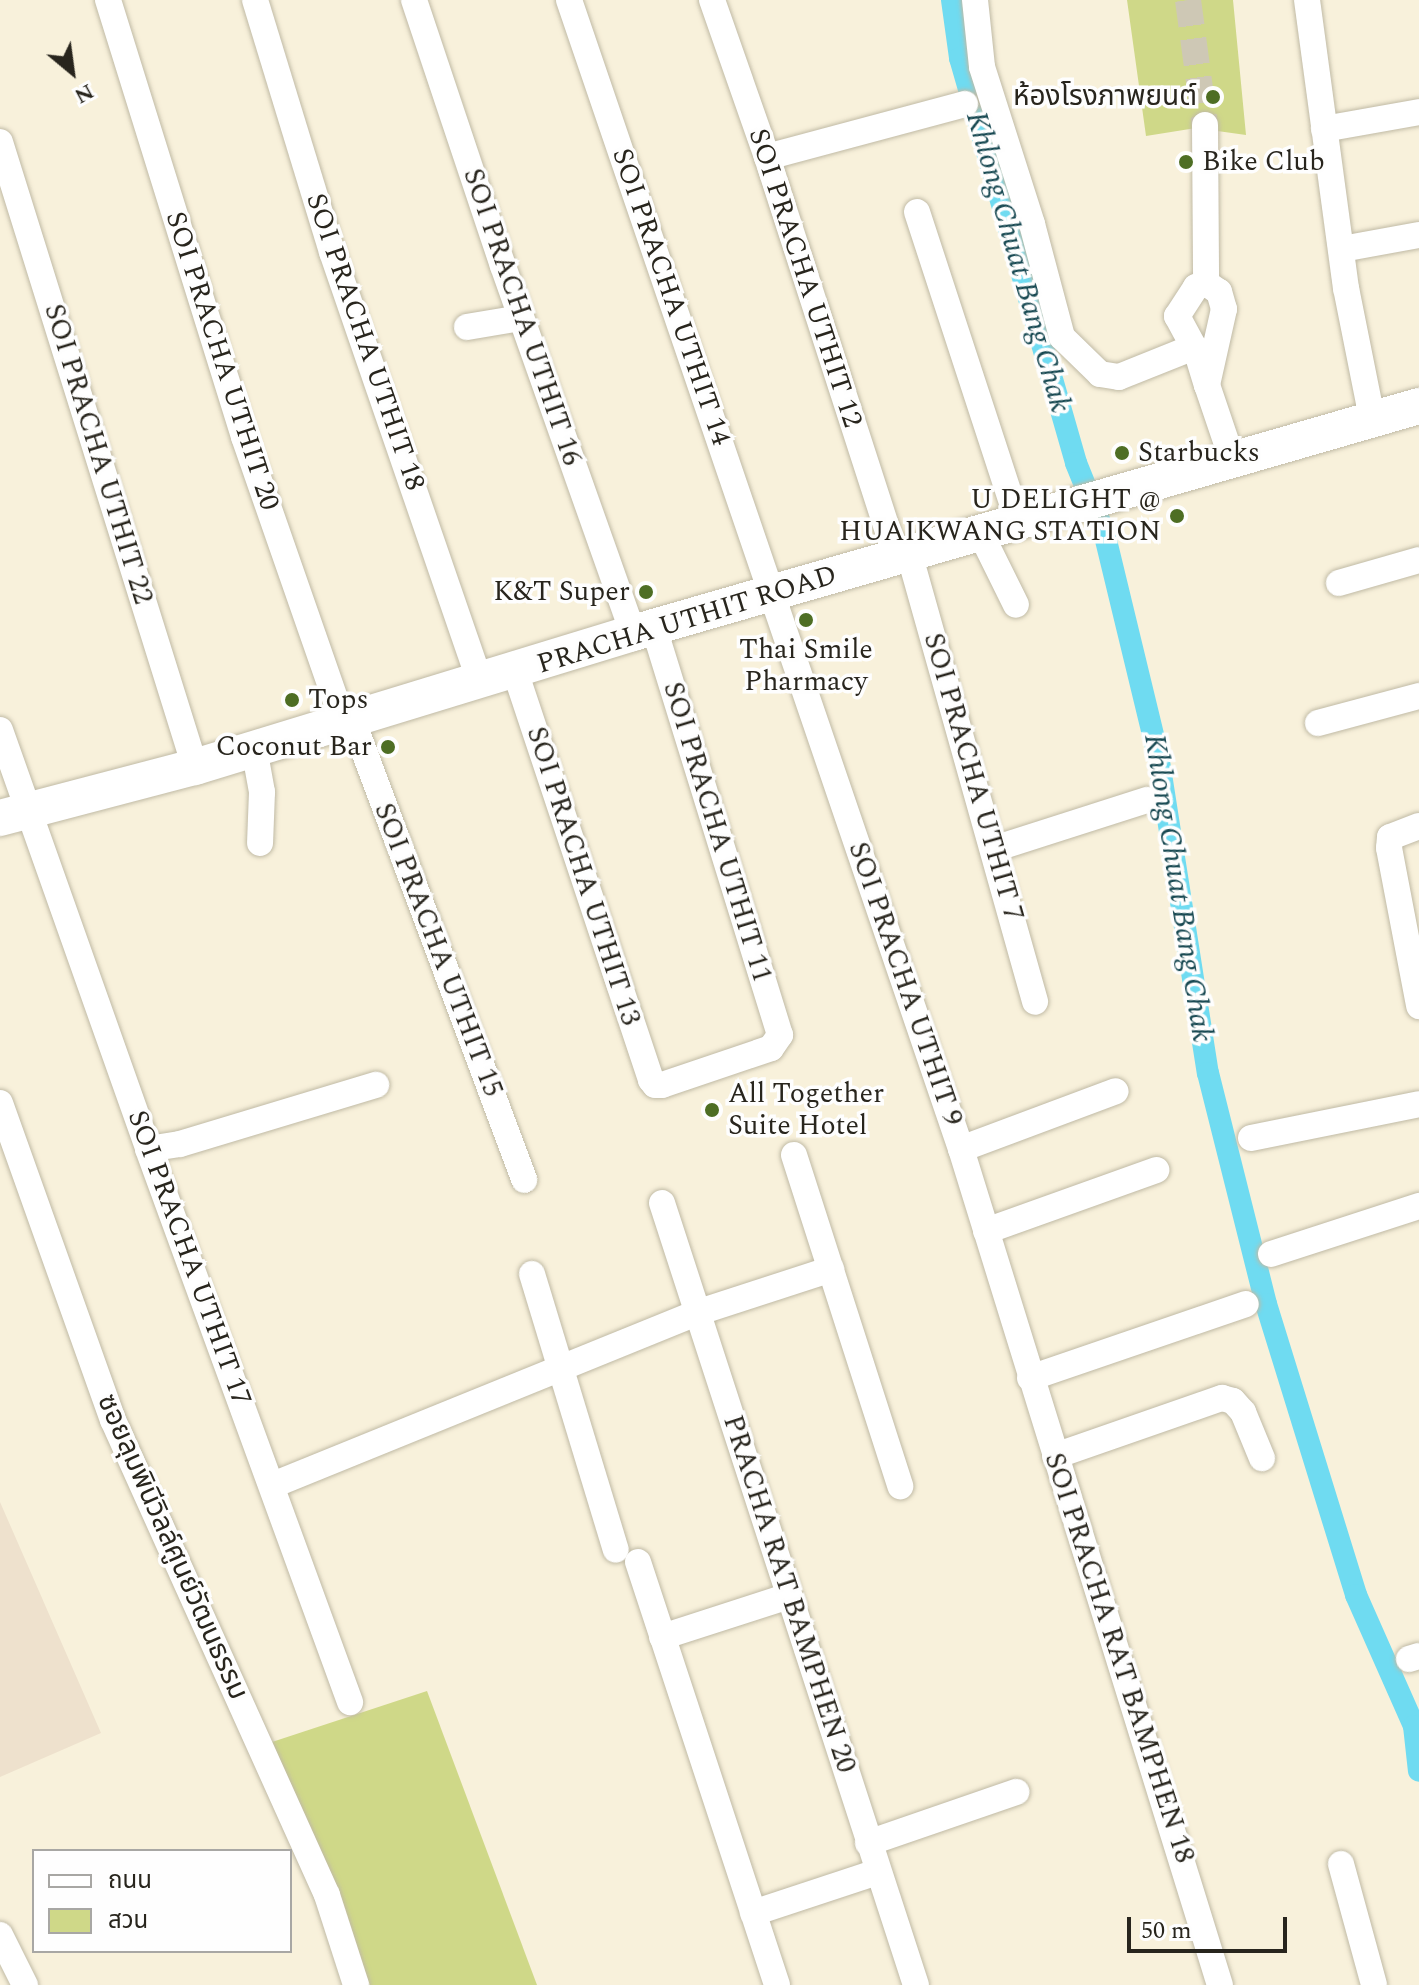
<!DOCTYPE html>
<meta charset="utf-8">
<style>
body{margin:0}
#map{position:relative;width:1419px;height:1985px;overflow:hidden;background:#f8f1db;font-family:Spectral,"Noto Sans Thai",serif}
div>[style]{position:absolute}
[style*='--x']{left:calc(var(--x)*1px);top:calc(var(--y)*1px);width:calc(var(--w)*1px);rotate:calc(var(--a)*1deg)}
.education>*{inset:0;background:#eee1cd}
.green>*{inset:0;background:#cfd888}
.canal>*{height:22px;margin:-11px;padding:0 11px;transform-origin:11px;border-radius:11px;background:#6fdbf1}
.street-tunnel>*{height:26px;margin-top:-13px;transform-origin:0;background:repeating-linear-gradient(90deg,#cec8b5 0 26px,transparent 0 39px)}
.roads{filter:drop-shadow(0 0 2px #c0baa5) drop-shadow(0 0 2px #c0baa5)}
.street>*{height:26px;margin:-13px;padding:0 13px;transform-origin:13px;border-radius:13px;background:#fff}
.secondary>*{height:36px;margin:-18px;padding:0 18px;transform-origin:18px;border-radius:18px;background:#fff}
.dots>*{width:22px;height:22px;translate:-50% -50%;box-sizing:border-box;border:4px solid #fefefe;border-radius:50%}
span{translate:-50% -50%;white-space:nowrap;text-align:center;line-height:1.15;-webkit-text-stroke:7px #fefefe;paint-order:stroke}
.poi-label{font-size:28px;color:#28251d}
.right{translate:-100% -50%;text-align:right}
.left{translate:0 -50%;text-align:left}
.street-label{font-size:28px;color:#28251d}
.water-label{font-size:30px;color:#184952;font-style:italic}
.legend{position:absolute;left:32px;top:1849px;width:260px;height:104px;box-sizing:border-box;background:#fefefe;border:2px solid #a8a7a4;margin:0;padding:10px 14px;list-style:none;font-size:24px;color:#28251d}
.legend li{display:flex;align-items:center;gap:16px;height:40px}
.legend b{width:40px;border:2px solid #a8a7a4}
.north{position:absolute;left:32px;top:32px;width:80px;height:80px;-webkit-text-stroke:6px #fefefe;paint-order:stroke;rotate:151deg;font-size:22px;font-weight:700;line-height:32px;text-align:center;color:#28251d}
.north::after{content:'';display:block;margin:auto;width:28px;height:36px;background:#28251d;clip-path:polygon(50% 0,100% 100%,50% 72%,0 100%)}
.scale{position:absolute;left:1127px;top:1917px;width:160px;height:36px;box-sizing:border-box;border:4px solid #28251d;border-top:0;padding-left:10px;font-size:24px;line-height:28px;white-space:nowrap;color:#28251d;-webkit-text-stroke:6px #fefefe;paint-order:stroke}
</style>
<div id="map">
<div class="education">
<i style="clip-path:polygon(0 1502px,101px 1733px,0 1777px)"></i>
</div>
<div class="green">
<i style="clip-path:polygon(1127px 0,1233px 0,1246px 135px,1196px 128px,1146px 136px)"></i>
<i style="clip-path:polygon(427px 1691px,537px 1985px,366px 1985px,269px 1743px)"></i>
</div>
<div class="canal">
<i style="--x:952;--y:0;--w:59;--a:82.1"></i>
<i style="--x:960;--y:58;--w:421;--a:74"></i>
<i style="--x:1076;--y:463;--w:74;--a:67.9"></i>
<i style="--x:1104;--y:532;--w:229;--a:76.4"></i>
<i style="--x:1158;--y:755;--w:322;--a:81.1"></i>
<i style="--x:1208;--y:1073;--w:238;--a:75.9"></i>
<i style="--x:1266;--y:1304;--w:305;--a:72.8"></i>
<i style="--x:1356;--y:1595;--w:143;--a:66.1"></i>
<i style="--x:1414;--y:1726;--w:45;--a:83.7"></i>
</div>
<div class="street-tunnel">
<i style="--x:1188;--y:0;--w:126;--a:82.3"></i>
</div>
<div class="roads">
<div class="street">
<i style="--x:108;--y:0;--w:458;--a:72.7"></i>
<i style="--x:244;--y:437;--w:301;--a:70.8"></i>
<i style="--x:255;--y:0;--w:264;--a:73"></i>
<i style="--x:332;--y:252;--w:455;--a:71"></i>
<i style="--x:414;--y:0;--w:280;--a:71.5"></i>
<i style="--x:503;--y:266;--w:389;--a:70.5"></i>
<i style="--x:569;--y:0;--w:1214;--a:71.16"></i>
<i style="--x:961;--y:1149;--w:875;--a:72.79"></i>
<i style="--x:712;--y:0;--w:166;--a:70.7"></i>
<i style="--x:767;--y:157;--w:420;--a:72.1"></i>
<i style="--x:975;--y:0;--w:67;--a:84"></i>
<i style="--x:982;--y:67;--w:165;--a:72.3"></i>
<i style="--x:1032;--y:224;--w:117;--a:75.1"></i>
<i style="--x:1062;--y:337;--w:53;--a:44.2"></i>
<i style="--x:1100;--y:374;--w:19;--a:9"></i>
<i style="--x:1119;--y:377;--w:81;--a:-21.8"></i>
<i style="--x:1307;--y:0;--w:291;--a:82.3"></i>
<i style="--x:1346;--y:288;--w:133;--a:78.7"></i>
<i style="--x:1205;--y:125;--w:158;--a:89.6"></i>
<i style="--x:1324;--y:129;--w:97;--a:-10.1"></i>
<i style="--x:0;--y:142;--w:655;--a:72.67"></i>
<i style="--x:767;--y:157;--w:205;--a:-15"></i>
<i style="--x:917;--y:212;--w:325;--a:71.9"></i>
<i style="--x:1342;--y:249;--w:78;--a:-10.3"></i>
<i style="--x:467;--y:327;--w:55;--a:-9.5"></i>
<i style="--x:1207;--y:385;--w:78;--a:-77.4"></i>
<i style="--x:1224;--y:309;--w:18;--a:-106"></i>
<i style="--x:1219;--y:292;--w:16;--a:-145"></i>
<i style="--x:1206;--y:283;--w:11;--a:158"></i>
<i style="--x:1196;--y:287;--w:35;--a:123"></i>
<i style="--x:1177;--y:316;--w:42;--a:61.6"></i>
<i style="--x:1197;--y:353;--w:34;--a:73"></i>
<i style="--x:1207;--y:385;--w:78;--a:71.3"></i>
<i style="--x:980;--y:532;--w:81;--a:63.7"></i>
<i style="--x:909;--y:553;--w:466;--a:74.3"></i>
<i style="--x:1339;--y:583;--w:83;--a:-16"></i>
<i style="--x:515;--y:671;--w:431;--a:71.6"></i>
<i style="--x:651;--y:1080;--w:6;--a:51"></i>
<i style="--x:655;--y:1085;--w:7;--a:0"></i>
<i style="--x:662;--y:1085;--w:115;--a:-18.7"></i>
<i style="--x:771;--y:1048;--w:16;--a:-55"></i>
<i style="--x:780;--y:1035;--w:425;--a:-107.2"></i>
<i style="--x:352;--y:719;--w:492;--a:69.5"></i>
<i style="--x:1318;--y:723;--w:105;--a:-15"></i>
<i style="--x:0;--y:730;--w:444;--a:70.5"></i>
<i style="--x:148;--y:1149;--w:589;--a:69.93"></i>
<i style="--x:254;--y:748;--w:45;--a:79.7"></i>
<i style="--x:262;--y:792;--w:51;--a:92.2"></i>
<i style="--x:1419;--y:826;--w:31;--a:159"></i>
<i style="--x:1390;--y:837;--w:11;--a:95"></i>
<i style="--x:1389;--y:848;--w:161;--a:79.2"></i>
<i style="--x:994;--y:849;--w:161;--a:-17.8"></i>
<i style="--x:0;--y:1103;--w:337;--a:70.4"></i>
<i style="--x:113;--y:1420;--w:521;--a:65.75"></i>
<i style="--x:327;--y:1895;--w:95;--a:72.1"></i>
<i style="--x:1251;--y:1138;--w:171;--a:-11.4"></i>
<i style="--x:148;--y:1149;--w:32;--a:-9"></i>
<i style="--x:180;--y:1144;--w:205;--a:-16.8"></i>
<i style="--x:961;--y:1149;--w:165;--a:-20.5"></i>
<i style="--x:794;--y:1155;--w:348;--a:72.2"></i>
<i style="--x:662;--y:1203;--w:822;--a:72.01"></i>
<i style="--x:986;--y:1231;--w:181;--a:-19.7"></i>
<i style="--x:1271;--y:1254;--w:156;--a:-18"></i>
<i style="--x:532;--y:1274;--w:288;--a:73.1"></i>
<i style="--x:1030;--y:1378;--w:228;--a:-18.9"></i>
<i style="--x:1055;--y:1456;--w:177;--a:-19.2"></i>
<i style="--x:1222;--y:1398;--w:11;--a:15"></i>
<i style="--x:1233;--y:1401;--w:15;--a:48"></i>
<i style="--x:1243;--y:1412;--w:50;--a:67.6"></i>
<i style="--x:273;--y:1485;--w:460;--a:-22.1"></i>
<i style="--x:699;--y:1312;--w:139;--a:-18"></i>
<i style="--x:638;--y:1562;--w:445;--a:71.8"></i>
<i style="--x:662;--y:1637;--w:133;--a:-17.9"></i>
<i style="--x:1409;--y:1659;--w:10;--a:-17"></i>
<i style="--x:868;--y:1843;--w:157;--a:-19"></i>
<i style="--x:1341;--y:1864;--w:125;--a:74.7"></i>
<i style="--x:753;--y:1913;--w:131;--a:-18.3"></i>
<i style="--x:0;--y:1935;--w:56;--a:63.4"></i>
</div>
<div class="secondary">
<i style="--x:0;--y:818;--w:202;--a:-14.7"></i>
<i style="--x:195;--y:767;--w:458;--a:-17"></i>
<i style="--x:633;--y:633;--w:818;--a:-16.11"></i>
</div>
</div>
<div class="dots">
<i style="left:1213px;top:97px;background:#4e6e24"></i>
<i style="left:1186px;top:162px;background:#4e6e24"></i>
<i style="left:1122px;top:453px;background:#4e6e24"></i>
<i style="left:1177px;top:516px;background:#4e6e24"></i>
<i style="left:646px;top:592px;background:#4e6e24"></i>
<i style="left:806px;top:620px;background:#4e6e24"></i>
<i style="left:292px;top:700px;background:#4e6e24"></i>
<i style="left:388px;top:747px;background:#4e6e24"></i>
<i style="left:712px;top:1110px;background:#4e6e24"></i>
</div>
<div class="poi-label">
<span class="right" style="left:1197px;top:97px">ห้องโรงภาพยนต์</span>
<span class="left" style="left:1202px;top:162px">Bike Club</span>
<span class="left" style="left:1138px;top:453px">Starbucks</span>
<span class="right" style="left:1161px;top:516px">U DELIGHT @<br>HUAIKWANG STATION</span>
<span class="right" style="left:630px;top:592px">K&amp;T Super</span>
<span style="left:806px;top:666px">Thai Smile<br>Pharmacy</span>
<span class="left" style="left:308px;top:700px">Tops</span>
<span class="right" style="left:372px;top:747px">Coconut Bar</span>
<span class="left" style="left:728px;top:1110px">All Together<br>Suite Hotel</span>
</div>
<div class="street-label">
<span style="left:805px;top:278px;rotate:72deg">SOI PRACHA UTHIT 12</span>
<span style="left:671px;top:297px;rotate:71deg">SOI PRACHA UTHIT 14</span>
<span style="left:522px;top:317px;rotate:71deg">SOI PRACHA UTHIT 16</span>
<span style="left:365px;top:342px;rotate:71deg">SOI PRACHA UTHIT 18</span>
<span style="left:222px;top:361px;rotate:72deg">SOI PRACHA UTHIT 20</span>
<span style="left:98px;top:454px;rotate:73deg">SOI PRACHA UTHIT 22</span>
<span style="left:687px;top:620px;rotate:-17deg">PRACHA UTHIT ROAD</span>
<span style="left:973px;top:777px;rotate:74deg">SOI PRACHA UTHIT 7</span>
<span style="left:717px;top:832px;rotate:73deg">SOI PRACHA UTHIT 11</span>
<span style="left:583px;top:876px;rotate:72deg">SOI PRACHA UTHIT 13</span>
<span style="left:438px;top:950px;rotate:69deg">SOI PRACHA UTHIT 15</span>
<span style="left:905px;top:984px;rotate:71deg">SOI PRACHA UTHIT 9</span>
<span style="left:189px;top:1258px;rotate:70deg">SOI PRACHA UTHIT 17</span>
<span style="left:172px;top:1547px;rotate:66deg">ซอยลุมพินีวิลล์ศูนย์วัฒนธรรม</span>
<span style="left:789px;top:1594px;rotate:72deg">PRACHA RAT BAMPHEN 20</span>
<span style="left:1119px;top:1658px;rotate:72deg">SOI PRACHA RAT BAMPHEN 18</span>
</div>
<div class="water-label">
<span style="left:1018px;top:262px;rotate:74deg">Khlong Chuat Bang Chak</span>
<span style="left:1178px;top:888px;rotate:81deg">Khlong Chuat Bang Chak</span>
</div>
<ul class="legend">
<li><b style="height:10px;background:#fff"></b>ถนน</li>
<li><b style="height:22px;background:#cfd888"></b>สวน</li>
</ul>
<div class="north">N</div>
<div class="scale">50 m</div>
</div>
